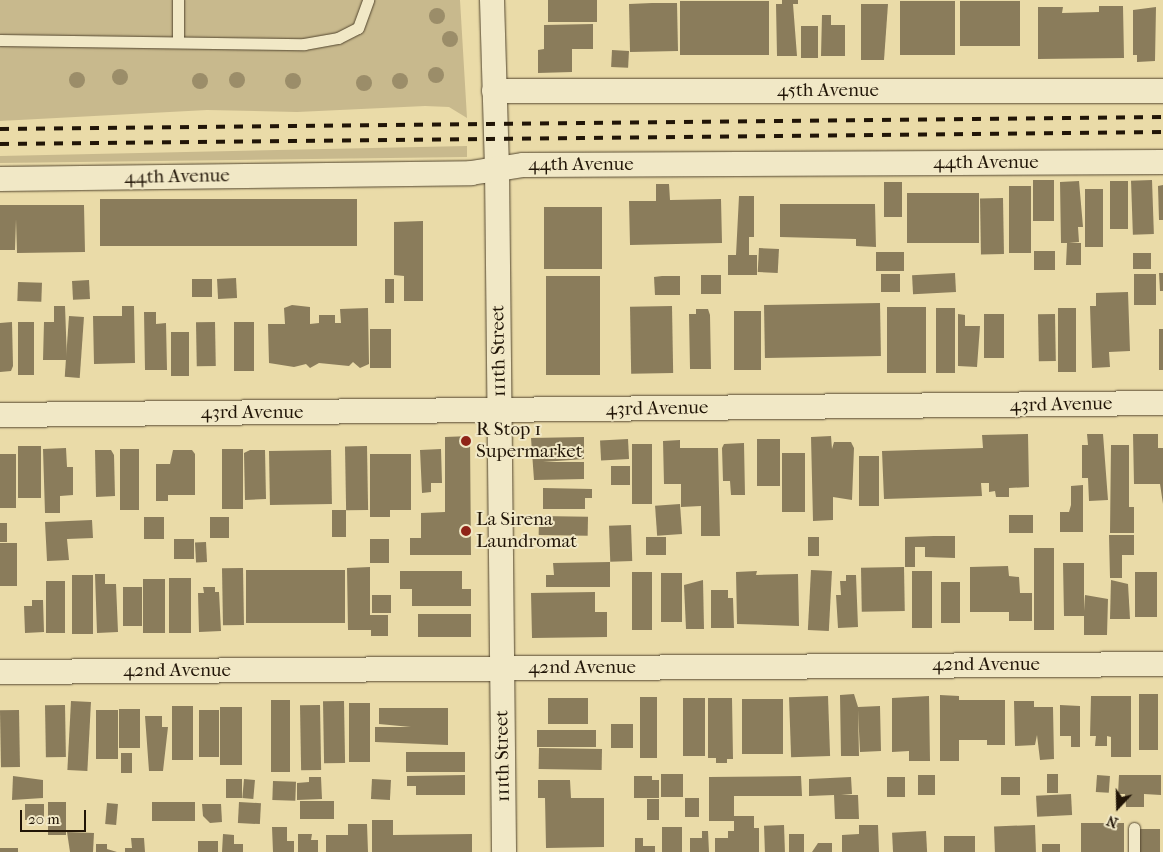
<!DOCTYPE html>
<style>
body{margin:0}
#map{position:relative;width:1163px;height:852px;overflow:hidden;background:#eadba8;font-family:"IM FELL French Canon",serif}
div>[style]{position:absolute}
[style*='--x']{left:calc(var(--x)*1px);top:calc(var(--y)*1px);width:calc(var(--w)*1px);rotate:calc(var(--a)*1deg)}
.green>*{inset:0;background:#c8b98d}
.building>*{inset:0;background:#8a7c5b;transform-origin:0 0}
.roads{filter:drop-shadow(0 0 1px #53462f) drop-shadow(0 0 1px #53462f)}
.lane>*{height:11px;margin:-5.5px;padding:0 5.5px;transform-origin:5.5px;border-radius:5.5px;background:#f1e8c6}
.street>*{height:24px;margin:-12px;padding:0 12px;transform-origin:12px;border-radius:12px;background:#f1e8c6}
.rail>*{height:4px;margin-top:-2px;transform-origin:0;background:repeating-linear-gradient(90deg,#211507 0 9px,transparent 0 18px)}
.trees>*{width:16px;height:16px;margin:-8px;border-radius:50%;background:#9b8d69}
.dots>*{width:14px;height:14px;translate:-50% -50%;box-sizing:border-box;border:2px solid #f1e8c6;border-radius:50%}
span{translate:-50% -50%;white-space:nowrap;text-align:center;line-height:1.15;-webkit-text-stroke:4px #f1e8c6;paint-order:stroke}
.street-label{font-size:19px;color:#211507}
.poi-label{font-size:19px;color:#211507}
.left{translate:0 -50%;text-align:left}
.north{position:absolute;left:1093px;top:782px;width:50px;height:50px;-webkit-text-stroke:4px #f1e8c6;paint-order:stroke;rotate:201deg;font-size:14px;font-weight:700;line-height:20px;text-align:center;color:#211507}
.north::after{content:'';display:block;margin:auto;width:18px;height:22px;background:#211507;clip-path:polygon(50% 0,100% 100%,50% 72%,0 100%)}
.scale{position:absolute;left:20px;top:810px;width:66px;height:22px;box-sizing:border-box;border:2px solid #211507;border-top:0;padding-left:6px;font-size:15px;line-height:18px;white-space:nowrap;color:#211507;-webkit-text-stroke:4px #f1e8c6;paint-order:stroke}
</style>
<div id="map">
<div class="green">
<i style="clip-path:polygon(0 0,460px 0,467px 118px,449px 107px,425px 106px,297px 112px,207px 110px,0 121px)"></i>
<i style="clip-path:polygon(467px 146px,467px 157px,0 163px,0 156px)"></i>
</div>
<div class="building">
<i style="left:548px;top:0;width:49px;height:22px"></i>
<i style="clip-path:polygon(782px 0,798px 0,798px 4px,793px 4px,797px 56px,777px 56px,776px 4px,782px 4px)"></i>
<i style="left:680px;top:1px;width:89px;height:54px"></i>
<i style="left:955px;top:1px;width:54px;height:55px;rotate:90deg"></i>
<i style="left:960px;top:1px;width:60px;height:45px"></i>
<i style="clip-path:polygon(652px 3px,677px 3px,678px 51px,630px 52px,629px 4px)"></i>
<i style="clip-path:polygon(861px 4px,888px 4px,884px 60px,861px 60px)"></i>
<i style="clip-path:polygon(1099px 6px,1123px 6px,1124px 58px,1038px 59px,1038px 7px,1063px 7px,1062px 13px,1099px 12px)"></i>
<i style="clip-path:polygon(1156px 7px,1155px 61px,1137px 62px,1137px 55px,1133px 55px,1133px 10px)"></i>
<i style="clip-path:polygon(822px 15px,831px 15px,831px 25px,845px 25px,845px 56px,821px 56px)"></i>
<i style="clip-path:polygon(593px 24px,593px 49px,572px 49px,572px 72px,538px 73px,538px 50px,544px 49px,544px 25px)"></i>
<i style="left:801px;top:26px;width:17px;height:32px"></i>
<i style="left:612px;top:50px;width:17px;height:17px;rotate:3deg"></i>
<i style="left:1033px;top:180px;width:21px;height:41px"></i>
<i style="left:1152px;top:180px;width:54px;height:21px;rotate:88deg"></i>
<i style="clip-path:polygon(1079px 181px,1083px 227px,1078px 227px,1079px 242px,1069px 243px,1081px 243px,1081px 265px,1066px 265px,1067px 243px,1061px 243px,1060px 182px)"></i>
<i style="left:1110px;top:181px;width:18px;height:48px"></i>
<i style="left:884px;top:182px;width:18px;height:35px"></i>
<i style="clip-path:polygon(656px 184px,669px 184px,670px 200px,721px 199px,722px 243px,630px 245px,629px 201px,656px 201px)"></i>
<i style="clip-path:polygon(1163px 185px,1163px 220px,1159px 220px,1158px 186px)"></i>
<i style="left:1009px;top:186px;width:22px;height:67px"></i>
<i style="left:1085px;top:189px;width:18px;height:58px"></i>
<i style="left:979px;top:193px;width:50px;height:72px;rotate:90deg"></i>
<i style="clip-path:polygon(739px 196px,754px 196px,754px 237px,749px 237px,749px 255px,736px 255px)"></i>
<i style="left:1003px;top:198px;width:56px;height:23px;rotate:89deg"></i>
<i style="left:357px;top:199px;width:47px;height:257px;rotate:90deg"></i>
<i style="clip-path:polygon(780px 204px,875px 204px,876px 247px,856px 246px,856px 239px,780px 237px)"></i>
<i style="clip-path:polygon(0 205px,84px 205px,85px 252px,17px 253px,16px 219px,15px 250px,0 250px)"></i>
<i style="left:544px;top:207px;width:58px;height:62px"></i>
<i style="clip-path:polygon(423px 221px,423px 301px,404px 301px,404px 276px,394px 275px,394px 222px)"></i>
<i style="left:759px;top:248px;width:20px;height:24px;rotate:3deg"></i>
<i style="left:1034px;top:251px;width:21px;height:19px"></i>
<i style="left:876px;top:252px;width:28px;height:19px"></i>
<i style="left:1133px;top:253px;width:18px;height:16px"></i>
<i style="left:757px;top:255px;width:20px;height:29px;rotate:90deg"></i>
<i style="left:955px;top:273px;width:19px;height:43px;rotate:87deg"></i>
<i style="clip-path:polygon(1159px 273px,1163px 273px,1163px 291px,1160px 291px)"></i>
<i style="left:881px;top:274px;width:19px;height:18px"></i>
<i style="left:1134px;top:274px;width:22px;height:31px"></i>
<i style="left:701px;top:275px;width:20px;height:19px"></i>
<i style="left:546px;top:276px;width:54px;height:99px"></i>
<i style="clip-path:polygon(662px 276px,680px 276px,680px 295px,655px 295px,654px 277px)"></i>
<i style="left:236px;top:278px;width:20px;height:19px;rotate:87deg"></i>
<i style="left:192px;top:279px;width:20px;height:18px"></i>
<i style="left:385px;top:279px;width:9px;height:24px"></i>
<i style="left:89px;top:280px;width:19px;height:17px;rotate:87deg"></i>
<i style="left:18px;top:282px;width:24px;height:19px;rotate:2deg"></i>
<i style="clip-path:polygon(1128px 292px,1130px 351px,1109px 352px,1110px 367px,1092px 368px,1090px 306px,1096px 306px,1096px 293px)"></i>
<i style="left:880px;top:303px;width:53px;height:116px;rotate:89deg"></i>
<i style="clip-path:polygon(292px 305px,310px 307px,310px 324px,319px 323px,319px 315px,335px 315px,335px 323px,341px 323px,340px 309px,368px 308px,369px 364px,360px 368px,353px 362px,349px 366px,319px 363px,310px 368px,306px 364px,294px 367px,269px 363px,268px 324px,285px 324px,284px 308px)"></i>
<i style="clip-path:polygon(54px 306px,65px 306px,67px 360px,43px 360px,44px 322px,54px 322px)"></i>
<i style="clip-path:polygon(122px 306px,134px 306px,135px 363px,94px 364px,93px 316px,122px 316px)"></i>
<i style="left:672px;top:306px;width:67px;height:42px;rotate:89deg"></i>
<i style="left:926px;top:307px;width:66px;height:39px;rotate:90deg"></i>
<i style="left:936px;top:308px;width:19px;height:65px"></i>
<i style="left:1058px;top:308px;width:18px;height:64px"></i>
<i style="clip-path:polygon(696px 309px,708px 309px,710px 315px,711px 369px,690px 369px,689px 314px,696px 314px)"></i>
<i style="left:734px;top:311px;width:27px;height:59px"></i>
<i style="clip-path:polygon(144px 312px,156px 312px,156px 324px,166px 323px,167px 370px,145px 370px)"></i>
<i style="clip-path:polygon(958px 314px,965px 315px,965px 326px,980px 326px,977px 367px,958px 366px)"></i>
<i style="left:984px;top:314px;width:20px;height:44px"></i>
<i style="left:1055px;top:314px;width:47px;height:17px;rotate:89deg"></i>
<i style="left:69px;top:316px;width:15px;height:61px;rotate:4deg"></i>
<i style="clip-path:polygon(12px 322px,13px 366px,11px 371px,0 372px,0 323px)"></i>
<i style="left:18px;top:322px;width:16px;height:53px"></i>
<i style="left:215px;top:322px;width:44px;height:19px;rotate:89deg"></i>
<i style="left:234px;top:322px;width:20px;height:49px"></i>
<i style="left:370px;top:329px;width:21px;height:39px"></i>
<i style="left:1159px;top:329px;width:4px;height:41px"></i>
<i style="left:171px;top:332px;width:18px;height:44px"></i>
<i style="clip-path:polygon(1028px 434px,1029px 487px,1009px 488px,1009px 497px,996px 497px,995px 491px,989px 492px,989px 483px,981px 483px,982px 496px,884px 499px,882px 451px,983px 448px,982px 435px)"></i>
<i style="clip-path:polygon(1087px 434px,1103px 434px,1108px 500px,1089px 501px,1088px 478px,1082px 478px,1082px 445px,1088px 445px)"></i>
<i style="clip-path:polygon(1133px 434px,1158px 434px,1158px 448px,1163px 448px,1163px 504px,1160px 484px,1134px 484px)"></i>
<i style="clip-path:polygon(470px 436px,471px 555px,410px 555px,410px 538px,421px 538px,421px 513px,445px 512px,445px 437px)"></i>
<i style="clip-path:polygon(831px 436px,832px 449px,834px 442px,851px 442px,854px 448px,852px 500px,833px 497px,833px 520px,813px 521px,811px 437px)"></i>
<i style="clip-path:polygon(584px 437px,584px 459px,543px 462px,584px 462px,584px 479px,534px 480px,531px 438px)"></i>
<i style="left:628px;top:439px;width:20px;height:28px;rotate:87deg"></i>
<i style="left:757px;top:439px;width:23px;height:47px"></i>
<i style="clip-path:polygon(680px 440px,680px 448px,718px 448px,720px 536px,701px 536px,701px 506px,681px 507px,681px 484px,664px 484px,663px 441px)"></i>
<i style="clip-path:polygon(744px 443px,745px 495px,731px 495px,730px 481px,723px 481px,722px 448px,724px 444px)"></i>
<i style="left:632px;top:444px;width:20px;height:60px"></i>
<i style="clip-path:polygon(1111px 445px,1129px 445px,1129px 507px,1134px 507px,1134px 533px,1110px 533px)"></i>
<i style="left:18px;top:446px;width:23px;height:52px"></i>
<i style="left:367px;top:446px;width:64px;height:22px;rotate:89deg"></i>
<i style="clip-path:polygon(66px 448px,67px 467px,73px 467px,73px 495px,60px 496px,60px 513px,45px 513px,43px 449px)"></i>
<i style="left:139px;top:449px;width:61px;height:19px;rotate:90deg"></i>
<i style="left:222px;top:449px;width:21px;height:60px"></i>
<i style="clip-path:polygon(441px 449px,442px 483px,431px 483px,431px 492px,422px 493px,420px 450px)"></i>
<i style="clip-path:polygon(95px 450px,111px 450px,114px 455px,115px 496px,96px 497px)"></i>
<i style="clip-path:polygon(173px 450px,192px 450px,195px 454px,195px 495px,168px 495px,168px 501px,156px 501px,156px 464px,170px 464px)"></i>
<i style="clip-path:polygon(250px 450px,265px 450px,266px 499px,245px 500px,244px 453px)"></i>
<i style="left:331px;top:450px;width:54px;height:62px;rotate:89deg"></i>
<i style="left:782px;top:453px;width:23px;height:59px"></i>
<i style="left:0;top:454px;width:16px;height:54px"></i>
<i style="clip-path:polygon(370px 454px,411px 454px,411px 510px,390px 510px,390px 517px,370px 517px)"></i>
<i style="left:859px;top:456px;width:20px;height:50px"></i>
<i style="left:611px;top:466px;width:19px;height:19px"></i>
<i style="clip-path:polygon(1083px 485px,1083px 532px,1060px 532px,1060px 512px,1069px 512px,1071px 505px,1071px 486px)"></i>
<i style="clip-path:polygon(543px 488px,592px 489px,592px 498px,585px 498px,585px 509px,543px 509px)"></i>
<i style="left:680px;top:504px;width:30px;height:25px;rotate:86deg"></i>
<i style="left:332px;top:510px;width:14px;height:27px"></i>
<i style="left:1009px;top:515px;width:24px;height:18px"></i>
<i style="left:539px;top:516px;width:49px;height:19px;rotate:1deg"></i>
<i style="left:144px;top:517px;width:20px;height:22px"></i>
<i style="left:229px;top:517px;width:21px;height:19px;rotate:90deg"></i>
<i style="clip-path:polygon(92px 520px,93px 538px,67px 539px,69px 560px,47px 561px,45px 522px)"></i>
<i style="left:0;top:523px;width:7px;height:19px"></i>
<i style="left:631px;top:525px;width:36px;height:22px;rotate:88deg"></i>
<i style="clip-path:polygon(1109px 535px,1134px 535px,1134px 555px,1122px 555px,1122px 578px,1110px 578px)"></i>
<i style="clip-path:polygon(934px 536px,955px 536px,955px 558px,925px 557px,925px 547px,915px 547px,915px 567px,905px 567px,905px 537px)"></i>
<i style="left:646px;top:537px;width:20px;height:18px"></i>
<i style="left:808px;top:537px;width:11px;height:19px"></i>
<i style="left:194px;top:539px;width:20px;height:20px;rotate:90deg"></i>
<i style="left:370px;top:539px;width:19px;height:24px"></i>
<i style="left:206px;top:542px;width:20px;height:11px;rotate:87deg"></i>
<i style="left:0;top:543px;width:17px;height:43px"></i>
<i style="left:1034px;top:548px;width:20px;height:82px"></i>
<i style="clip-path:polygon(610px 562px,610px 587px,546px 587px,546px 575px,554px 575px,553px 563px)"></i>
<i style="clip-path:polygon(1063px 563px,1084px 563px,1084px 611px,1085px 595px,1108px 599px,1107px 635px,1084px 635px,1084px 616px,1064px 616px)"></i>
<i style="clip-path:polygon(1008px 566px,1009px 576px,1019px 577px,1020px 593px,1032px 593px,1032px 621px,1009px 621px,1009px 612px,970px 612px,970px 567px)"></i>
<i style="clip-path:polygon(370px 567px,370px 615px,388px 615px,388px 636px,371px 636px,371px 630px,348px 630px,347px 568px)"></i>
<i style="left:904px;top:567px;width:44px;height:43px;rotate:89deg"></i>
<i style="left:243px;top:568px;width:57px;height:21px;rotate:89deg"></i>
<i style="left:246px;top:570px;width:99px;height:53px"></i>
<i style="left:811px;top:570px;width:21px;height:60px;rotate:3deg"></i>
<i style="clip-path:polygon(400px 571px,462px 571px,462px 589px,471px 589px,471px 606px,412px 606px,412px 589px,400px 589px)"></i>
<i style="clip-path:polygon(757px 571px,756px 575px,798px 574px,799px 626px,737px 624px,736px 572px)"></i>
<i style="left:932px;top:571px;width:57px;height:20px;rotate:90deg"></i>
<i style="left:632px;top:572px;width:20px;height:58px"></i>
<i style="left:1135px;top:572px;width:22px;height:45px"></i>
<i style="left:661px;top:573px;width:21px;height:49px"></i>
<i style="clip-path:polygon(95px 574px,105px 574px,105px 584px,116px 584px,118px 632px,97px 633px)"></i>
<i style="left:72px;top:575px;width:21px;height:59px"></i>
<i style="clip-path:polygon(846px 575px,856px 575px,858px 627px,838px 628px,836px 595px,841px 595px,840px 581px,846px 581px)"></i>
<i style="left:169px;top:578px;width:22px;height:55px"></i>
<i style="left:165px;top:579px;width:54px;height:22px;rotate:90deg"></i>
<i style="clip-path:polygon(703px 580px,704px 629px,686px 629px,684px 585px)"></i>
<i style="clip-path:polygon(1111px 580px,1128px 584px,1130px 619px,1110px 619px)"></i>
<i style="left:46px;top:581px;width:19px;height:52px"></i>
<i style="left:941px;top:582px;width:19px;height:41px"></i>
<i style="left:123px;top:587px;width:19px;height:39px"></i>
<i style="clip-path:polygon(203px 587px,215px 587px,215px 592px,219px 592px,221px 631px,199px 632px,198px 593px,204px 593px)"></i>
<i style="clip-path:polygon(711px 590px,728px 590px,728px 598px,733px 598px,734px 628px,711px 628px)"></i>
<i style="clip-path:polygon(595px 592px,595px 612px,607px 612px,607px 637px,532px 638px,531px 593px)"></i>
<i style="left:372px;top:595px;width:19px;height:18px"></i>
<i style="clip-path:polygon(32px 600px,43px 600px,44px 632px,25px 633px,24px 606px,32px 606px)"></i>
<i style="left:471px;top:614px;width:23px;height:53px;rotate:90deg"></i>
<i style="clip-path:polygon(854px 694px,858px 707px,880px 706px,881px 751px,860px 752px,858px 710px,859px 756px,841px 756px,840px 695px)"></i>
<i style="left:1139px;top:694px;width:19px;height:56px"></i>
<i style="clip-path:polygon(940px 695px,959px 696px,959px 700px,1005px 700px,1005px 745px,987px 745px,987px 740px,959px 740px,959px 761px,940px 761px)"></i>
<i style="left:828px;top:696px;width:60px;height:39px;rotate:88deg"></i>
<i style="clip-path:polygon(929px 696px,930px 761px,909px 761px,909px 751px,892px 752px,892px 698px)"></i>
<i style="clip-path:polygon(1091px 696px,1131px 696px,1131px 757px,1111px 757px,1111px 737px,1107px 736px,1107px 746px,1095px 746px,1096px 736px,1090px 736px)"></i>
<i style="left:640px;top:697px;width:17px;height:61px"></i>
<i style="left:548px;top:698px;width:40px;height:26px"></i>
<i style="left:683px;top:698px;width:22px;height:58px"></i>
<i style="clip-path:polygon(708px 698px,732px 698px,733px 759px,727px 759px,727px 763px,716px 763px,716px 758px,708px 758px)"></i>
<i style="left:742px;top:699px;width:41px;height:55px"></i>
<i style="left:271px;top:700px;width:19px;height:72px"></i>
<i style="left:71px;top:701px;width:20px;height:69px;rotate:3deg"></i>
<i style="left:344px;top:701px;width:62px;height:21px;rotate:89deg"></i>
<i style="clip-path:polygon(1014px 701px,1034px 701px,1034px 707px,1053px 707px,1054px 759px,1040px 760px,1037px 735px,1035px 745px,1015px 746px)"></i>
<i style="left:349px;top:703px;width:21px;height:59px"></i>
<i style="left:65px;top:705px;width:52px;height:20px;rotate:89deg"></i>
<i style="left:320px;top:705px;width:65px;height:20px;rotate:89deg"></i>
<i style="clip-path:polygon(1060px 705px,1080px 706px,1080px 747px,1071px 747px,1071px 736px,1060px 736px)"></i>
<i style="left:172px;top:706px;width:21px;height:54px"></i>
<i style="left:220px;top:707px;width:22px;height:58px"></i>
<i style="clip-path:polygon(379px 708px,448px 708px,448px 745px,375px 742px,375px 727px,411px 727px,379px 724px)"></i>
<i style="left:140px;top:709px;width:39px;height:21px;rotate:90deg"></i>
<i style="left:19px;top:710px;width:57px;height:19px;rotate:89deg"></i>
<i style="left:96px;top:710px;width:22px;height:49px"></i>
<i style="left:199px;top:710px;width:20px;height:47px"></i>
<i style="clip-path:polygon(145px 716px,162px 716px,162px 727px,168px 727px,163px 771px,149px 771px)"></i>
<i style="left:611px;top:724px;width:22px;height:24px"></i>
<i style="left:537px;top:730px;width:59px;height:17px"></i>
<i style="left:539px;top:748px;width:63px;height:21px;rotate:1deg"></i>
<i style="left:406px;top:752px;width:59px;height:20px"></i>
<i style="left:132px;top:753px;width:20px;height:11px;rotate:90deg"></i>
<i style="left:661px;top:774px;width:22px;height:23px"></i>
<i style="left:1047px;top:774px;width:11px;height:19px"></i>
<i style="clip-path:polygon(465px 775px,465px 795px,416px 795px,416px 786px,407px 786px,407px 776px)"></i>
<i style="left:935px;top:775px;width:20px;height:17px;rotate:90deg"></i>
<i style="left:1097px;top:775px;width:13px;height:17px;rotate:4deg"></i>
<i style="clip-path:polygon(1119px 775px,1161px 775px,1161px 795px,1144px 794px,1144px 807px,1126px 807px,1125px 794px,1118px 794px)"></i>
<i style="clip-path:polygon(13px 776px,43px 780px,43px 798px,12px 800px)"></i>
<i style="clip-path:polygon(634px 776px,652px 776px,652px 780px,659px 780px,659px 798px,634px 798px)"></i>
<i style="clip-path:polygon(801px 776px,802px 796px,734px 796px,734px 816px,754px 816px,754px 828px,759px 828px,759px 852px,715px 852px,715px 838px,728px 838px,728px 831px,734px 831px,734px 821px,709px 821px,709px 777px)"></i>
<i style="clip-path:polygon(309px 777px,321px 777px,322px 799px,297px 800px,297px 783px,309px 782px)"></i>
<i style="clip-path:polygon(851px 777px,852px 794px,841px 795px,858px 795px,859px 819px,835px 819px,834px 795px,809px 796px,809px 779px)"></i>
<i style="left:887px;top:777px;width:18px;height:20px"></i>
<i style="left:1020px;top:777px;width:18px;height:19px;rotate:90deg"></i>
<i style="left:226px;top:779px;width:16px;height:19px"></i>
<i style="left:244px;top:779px;width:11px;height:19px;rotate:5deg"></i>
<i style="left:372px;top:779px;width:19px;height:20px;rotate:3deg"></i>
<i style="clip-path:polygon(538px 780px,570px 780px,571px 798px,604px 798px,604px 847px,546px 848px,545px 798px,538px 798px)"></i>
<i style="left:273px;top:781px;width:23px;height:19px;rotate:2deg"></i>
<i style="left:1071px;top:794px;width:21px;height:35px;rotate:87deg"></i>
<i style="left:685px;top:798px;width:14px;height:19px"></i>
<i style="left:647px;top:799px;width:12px;height:21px"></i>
<i style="left:300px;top:801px;width:34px;height:18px"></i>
<i style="left:66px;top:802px;width:33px;height:18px;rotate:90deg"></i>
<i style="left:152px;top:802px;width:43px;height:19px"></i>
<i style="left:239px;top:802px;width:22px;height:21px;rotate:3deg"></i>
<i style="left:107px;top:803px;width:11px;height:21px;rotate:5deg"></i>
<i style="left:25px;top:804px;width:19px;height:16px"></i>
<i style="clip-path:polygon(202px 804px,221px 804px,222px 822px,210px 823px,203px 816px)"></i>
<i style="clip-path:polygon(372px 820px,393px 820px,393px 835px,472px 834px,472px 852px,372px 852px)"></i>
<i style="left:1124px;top:823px;width:29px;height:43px;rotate:90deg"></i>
<i style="clip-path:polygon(348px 824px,367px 824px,368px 852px,326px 852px,326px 835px,348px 835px)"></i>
<i style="left:784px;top:825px;width:27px;height:20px;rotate:88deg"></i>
<i style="clip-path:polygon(859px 825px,878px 825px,879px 852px,842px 852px,842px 835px,859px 834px)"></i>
<i style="left:1035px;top:825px;width:27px;height:41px;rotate:88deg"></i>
<i style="clip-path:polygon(272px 827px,287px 827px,287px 841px,294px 841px,294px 852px,273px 852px)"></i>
<i style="left:662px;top:827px;width:20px;height:25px"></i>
<i style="left:1140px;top:829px;width:20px;height:23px"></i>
<i style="clip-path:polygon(702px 831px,708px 831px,709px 852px,690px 852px,690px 838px,702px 838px)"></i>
<i style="left:926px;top:831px;width:21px;height:34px;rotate:87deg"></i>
<i style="clip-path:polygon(67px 832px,94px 833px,93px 852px,70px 852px)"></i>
<i style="clip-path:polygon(223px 834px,234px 835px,234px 844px,243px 844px,243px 852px,222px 852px)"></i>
<i style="clip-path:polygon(298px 834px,312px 834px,311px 840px,318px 840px,318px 852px,298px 852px)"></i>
<i style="left:789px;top:834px;width:15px;height:18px"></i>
<i style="left:944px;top:836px;width:31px;height:16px"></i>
<i style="clip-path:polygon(131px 838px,144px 838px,145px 852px,125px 852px,125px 848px,132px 848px)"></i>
<i style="clip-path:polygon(635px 838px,643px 838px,643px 846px,655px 846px,655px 852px,635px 852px)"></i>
<i style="left:198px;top:841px;width:20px;height:11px"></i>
<i style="clip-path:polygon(818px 843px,832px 843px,832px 852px,812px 852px)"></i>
<i style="clip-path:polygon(96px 844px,107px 844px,107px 849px,117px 852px,96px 852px)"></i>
<i style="left:1042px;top:844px;width:18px;height:8px"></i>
<i style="left:0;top:848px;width:18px;height:4px"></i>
</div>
<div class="roads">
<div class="lane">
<i style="--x:178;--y:0;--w:41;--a:90"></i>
<i style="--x:0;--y:40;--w:304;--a:0.8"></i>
<i style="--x:304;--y:44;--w:35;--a:-10"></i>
<i style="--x:338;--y:38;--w:22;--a:-27"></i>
<i style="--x:358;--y:28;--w:30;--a:-70"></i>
<i style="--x:1134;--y:852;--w:24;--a:-90"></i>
</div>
<div class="street">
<i style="--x:492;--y:0;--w:168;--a:88.3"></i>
<i style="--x:497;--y:168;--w:684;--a:89.41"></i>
<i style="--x:494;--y:91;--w:669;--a:0"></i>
<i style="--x:0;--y:179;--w:471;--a:-0.7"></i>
<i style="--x:471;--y:173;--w:53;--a:-8.7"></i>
<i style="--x:523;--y:165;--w:640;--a:-0.27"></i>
<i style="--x:0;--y:415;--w:1163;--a:-0.59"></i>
<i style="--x:0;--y:672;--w:1163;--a:-0.39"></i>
</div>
</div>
<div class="rail">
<i style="--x:0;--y:129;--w:1163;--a:-0.59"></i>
<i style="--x:0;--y:144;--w:1163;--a:-0.59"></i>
</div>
<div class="trees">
<i style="left:437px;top:16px"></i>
<i style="left:450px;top:39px"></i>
<i style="left:436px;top:75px"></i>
<i style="left:120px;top:77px"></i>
<i style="left:77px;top:80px"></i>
<i style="left:237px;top:80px"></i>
<i style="left:200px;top:81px"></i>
<i style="left:293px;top:81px"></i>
<i style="left:400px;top:81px"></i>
<i style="left:364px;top:83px"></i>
</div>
<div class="dots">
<i style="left:466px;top:441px;background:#8f2418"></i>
<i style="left:466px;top:531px;background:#8f2418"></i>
</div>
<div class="street-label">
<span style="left:828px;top:91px">45th Avenue</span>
<span style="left:986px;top:163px">44th Avenue</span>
<span style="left:581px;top:165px">44th Avenue</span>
<span style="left:177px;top:177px;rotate:-1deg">44th Avenue</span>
<span style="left:499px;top:351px;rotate:-91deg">111th Street</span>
<span style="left:1061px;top:405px;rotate:-1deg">43rd Avenue</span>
<span style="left:657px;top:409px;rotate:-1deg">43rd Avenue</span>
<span style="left:252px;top:413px">43rd Avenue</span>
<span style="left:986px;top:665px">42nd Avenue</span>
<span style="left:582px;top:668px">42nd Avenue</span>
<span style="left:177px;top:671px">42nd Avenue</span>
<span style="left:503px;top:756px;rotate:-91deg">111th Street</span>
</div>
<div class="poi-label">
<span class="left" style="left:476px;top:441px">R Stop 1<br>Supermarket</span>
<span class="left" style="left:476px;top:531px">La Sirena<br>Laundromat</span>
</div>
<div class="north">N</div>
<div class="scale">20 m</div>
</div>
